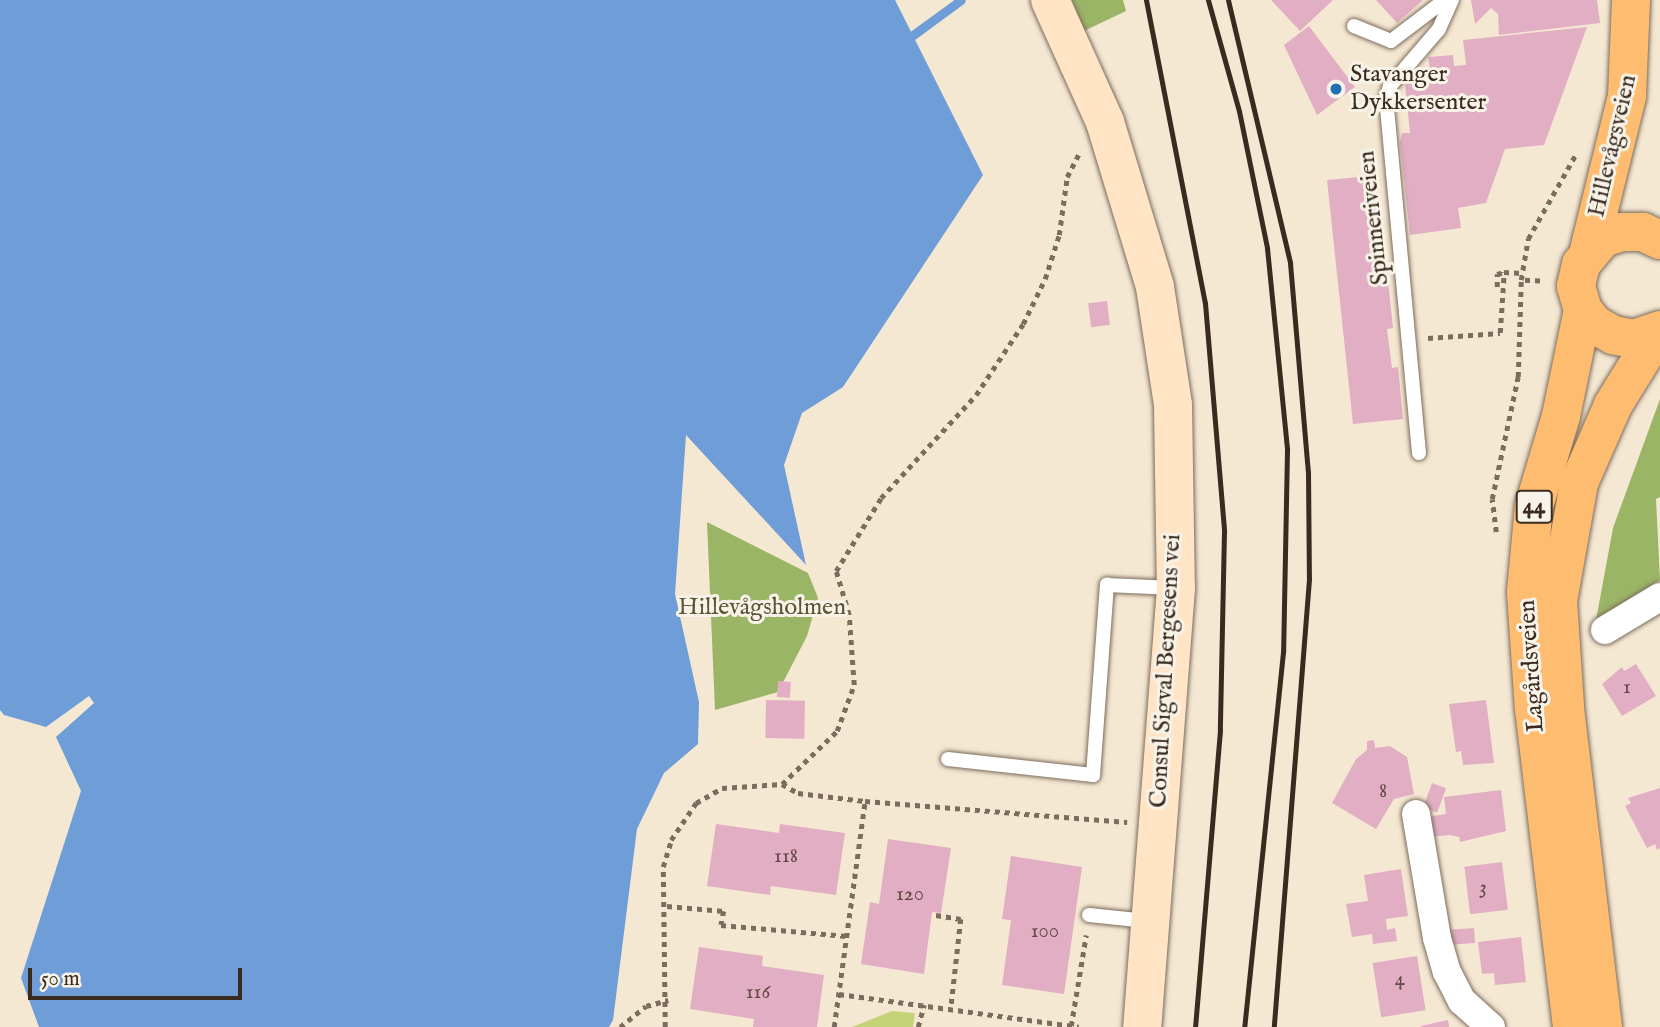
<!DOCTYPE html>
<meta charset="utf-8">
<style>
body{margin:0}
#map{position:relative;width:1660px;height:1027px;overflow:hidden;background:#f5e8d3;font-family:"IM FELL English",serif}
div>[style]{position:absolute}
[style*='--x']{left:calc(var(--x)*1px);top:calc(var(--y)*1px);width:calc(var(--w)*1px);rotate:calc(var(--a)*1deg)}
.green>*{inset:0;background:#c4d375}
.forest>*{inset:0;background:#9bb566}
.water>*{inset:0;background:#6e9dd7}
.stream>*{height:9px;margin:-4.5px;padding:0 4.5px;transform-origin:4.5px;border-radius:4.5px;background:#6e9dd7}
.building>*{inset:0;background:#e2aec3;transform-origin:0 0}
.path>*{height:4.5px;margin-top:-2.25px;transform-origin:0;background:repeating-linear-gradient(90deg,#7c6c5d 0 5px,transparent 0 10px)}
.roads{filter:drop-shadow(0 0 2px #7c6c5d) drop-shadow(0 0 2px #7c6c5d)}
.lane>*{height:14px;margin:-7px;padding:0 7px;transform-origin:7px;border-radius:7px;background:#fff}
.street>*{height:28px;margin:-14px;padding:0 14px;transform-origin:14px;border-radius:14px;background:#fff}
.secondary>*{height:38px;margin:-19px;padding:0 19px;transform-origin:19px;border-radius:19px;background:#ffe4c6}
.primary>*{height:38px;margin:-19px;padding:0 19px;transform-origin:19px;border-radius:19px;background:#febc70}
.rail>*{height:5px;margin:-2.5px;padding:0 2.5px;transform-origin:2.5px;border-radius:2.5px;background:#3b2a1e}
.dots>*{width:19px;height:19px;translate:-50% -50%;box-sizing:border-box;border:4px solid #f7f3e8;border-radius:50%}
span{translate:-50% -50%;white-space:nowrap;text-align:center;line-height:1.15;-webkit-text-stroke:6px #f7f3e8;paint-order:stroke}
.number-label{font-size:21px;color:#654b47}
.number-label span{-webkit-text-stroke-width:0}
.shield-label span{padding:2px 5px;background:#f7f3e8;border:2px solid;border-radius:5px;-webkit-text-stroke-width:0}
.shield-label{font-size:23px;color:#3b2a1e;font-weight:700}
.poi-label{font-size:24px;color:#3b2a1e}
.left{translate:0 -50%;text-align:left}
.street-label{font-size:24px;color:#3b2a1e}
.park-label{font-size:24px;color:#5d5434}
.scale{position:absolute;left:28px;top:968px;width:214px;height:32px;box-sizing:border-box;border:4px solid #3b2a1e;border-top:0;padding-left:9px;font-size:21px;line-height:24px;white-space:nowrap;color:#3b2a1e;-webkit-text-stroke:5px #f7f3e8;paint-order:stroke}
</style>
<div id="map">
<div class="green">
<i style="clip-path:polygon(892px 1011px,915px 1013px,913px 1027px,852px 1027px)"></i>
</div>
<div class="forest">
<i style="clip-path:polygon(1072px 0,1123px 0,1126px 11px,1084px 31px)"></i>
<i style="clip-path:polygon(1660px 399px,1660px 497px,1656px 499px,1660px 580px,1596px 620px,1613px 528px)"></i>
<i style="clip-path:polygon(707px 522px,808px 573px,818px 598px,807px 636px,778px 692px,715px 710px)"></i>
</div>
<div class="water">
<i style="clip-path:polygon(0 0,895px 0,983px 175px,843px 387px,802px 413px,784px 465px,806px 565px,686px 435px,675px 594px,699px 702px,698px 744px,664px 773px,637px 829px,613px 1020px,609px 1027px,39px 1027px,21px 978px,81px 791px,56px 737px,94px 703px,89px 696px,46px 727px,4px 715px,0 710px)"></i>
</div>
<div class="stream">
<i style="--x:913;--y:35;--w:59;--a:-36.1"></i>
</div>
<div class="building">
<i style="clip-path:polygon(1271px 0,1333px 0,1300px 31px)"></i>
<i style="clip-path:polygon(1376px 0,1423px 0,1397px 23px)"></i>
<i style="clip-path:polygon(1471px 0,1597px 0,1600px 23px,1499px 35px,1498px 14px,1491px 8px,1475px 24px)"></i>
<i style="clip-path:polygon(1309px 26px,1355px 87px,1317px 115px,1284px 45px)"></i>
<i style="clip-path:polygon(1587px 27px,1544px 145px,1505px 149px,1486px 203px,1458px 208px,1461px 228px,1410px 235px,1400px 142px,1402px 133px,1410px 133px,1405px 84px,1432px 82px,1428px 57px,1453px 55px,1454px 66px,1466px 65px,1463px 40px)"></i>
<i style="clip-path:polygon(1370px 176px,1372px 195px,1379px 195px,1393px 328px,1387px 329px,1392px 368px,1398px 367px,1403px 419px,1353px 424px,1327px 180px)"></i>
<i style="left:1107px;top:301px;width:24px;height:19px;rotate:83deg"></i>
<i style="clip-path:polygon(1636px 664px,1656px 696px,1622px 716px,1602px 684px,1622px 667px,1624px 671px)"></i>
<i style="left:778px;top:681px;width:13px;height:16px;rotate:4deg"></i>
<i style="left:766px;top:700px;width:39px;height:38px;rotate:1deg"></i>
<i style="clip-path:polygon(1486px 700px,1494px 763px,1463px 765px,1461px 751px,1456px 752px,1449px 704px)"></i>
<i style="clip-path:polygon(1374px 740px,1375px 748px,1390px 746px,1407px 757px,1414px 794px,1394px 799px,1376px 829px,1332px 803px,1356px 759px,1367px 750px,1367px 741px)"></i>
<i style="left:1432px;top:783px;width:15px;height:26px;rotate:20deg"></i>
<i style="clip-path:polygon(1660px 788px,1660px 848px,1657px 850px,1655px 844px,1647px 848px,1625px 806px,1631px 803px,1628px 798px)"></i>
<i style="clip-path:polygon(1501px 790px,1506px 831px,1460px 842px,1459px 837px,1449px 835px,1431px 837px,1427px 817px,1446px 814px,1444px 797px)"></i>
<i style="clip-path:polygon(716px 824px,779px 833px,780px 824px,845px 833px,836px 895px,771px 886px,770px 895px,707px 886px)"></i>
<i style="clip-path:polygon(888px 839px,951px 848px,941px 913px,932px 912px,924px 974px,861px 964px,870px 902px,879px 904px)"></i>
<i style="clip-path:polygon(1011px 856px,1082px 867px,1064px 994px,1002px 985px,1011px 920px,1002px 919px)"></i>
<i style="left:1502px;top:862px;width:48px;height:38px;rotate:83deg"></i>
<i style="clip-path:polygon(1401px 869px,1408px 916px,1386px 919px,1387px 930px,1395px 928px,1397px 941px,1373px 944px,1372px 934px,1352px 937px,1346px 904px,1368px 901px,1364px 875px)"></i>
<i style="left:1474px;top:928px;width:15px;height:26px;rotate:86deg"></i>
<i style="clip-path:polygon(1521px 937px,1526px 982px,1495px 985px,1494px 973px,1482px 974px,1478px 942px)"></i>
<i style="clip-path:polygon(699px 947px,763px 956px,762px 966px,824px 975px,817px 1027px,753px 1027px,754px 1019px,690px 1009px)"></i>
<i style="left:1417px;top:956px;width:55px;height:45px;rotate:81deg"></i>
<i style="clip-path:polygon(1448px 1020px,1449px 1027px,1421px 1027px,1421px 1026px)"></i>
</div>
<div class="path">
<i style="--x:1540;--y:281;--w:19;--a:-177"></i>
<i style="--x:1521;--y:280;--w:42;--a:-80.3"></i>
<i style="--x:1528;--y:239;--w:98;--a:-60.5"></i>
<i style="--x:1497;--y:287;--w:13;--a:-90"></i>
<i style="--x:1497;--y:274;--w:7;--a:-16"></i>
<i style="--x:1428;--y:338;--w:72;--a:-4"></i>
<i style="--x:1500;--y:333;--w:61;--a:-86.2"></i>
<i style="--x:1504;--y:272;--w:18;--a:3"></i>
<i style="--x:1496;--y:532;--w:33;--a:-97"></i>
<i style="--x:1492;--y:499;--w:125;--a:-78"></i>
<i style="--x:1518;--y:377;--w:97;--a:-88.2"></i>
<i style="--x:782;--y:784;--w:18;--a:29"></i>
<i style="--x:798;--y:793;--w:67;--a:6.8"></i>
<i style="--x:865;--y:801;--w:263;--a:4.6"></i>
<i style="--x:667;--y:906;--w:57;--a:5"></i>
<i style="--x:724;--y:911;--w:14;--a:102"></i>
<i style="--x:721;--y:925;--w:126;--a:5"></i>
<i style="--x:936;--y:915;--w:25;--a:9"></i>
<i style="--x:961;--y:919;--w:90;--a:96.4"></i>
<i style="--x:839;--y:994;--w:242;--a:7.8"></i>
<i style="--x:1071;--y:1026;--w:92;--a:-80.6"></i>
<i style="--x:620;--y:1027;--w:33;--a:-39"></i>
<i style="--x:646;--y:1006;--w:23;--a:-15"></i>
<i style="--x:665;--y:1027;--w:160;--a:-90.7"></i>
<i style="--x:663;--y:867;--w:28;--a:-73"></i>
<i style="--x:671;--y:840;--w:45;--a:-56"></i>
<i style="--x:696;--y:803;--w:30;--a:-30"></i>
<i style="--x:722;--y:788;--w:60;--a:-3.8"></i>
<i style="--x:782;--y:784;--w:76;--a:-43.9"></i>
<i style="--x:837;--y:731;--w:49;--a:-69.7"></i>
<i style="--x:854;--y:685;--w:70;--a:-94.1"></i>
<i style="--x:849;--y:615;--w:46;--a:-106.5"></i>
<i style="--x:836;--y:571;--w:86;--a:-58.3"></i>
<i style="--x:881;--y:498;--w:140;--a:-47.3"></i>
<i style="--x:976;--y:395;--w:85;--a:-56.5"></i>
<i style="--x:1023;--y:324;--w:50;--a:-63.9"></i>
<i style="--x:1045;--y:279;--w:46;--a:-72.3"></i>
<i style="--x:1059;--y:235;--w:59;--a:-82.1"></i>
<i style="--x:1067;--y:177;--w:29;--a:-63"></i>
<i style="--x:834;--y:1027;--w:228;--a:-82.2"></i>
<i style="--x:918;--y:1027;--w:23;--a:-75"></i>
</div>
<div class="roads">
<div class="lane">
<i style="--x:1354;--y:26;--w:40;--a:22"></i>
<i style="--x:1391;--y:41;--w:68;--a:-37.2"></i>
<i style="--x:1419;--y:453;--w:356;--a:-95.3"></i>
<i style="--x:1386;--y:99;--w:14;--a:-73"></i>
<i style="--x:1390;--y:86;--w:75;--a:-49.3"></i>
<i style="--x:1439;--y:29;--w:32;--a:-66"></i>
<i style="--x:948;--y:759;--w:146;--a:6.3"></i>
<i style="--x:1093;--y:775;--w:191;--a:-85.8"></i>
<i style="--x:1107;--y:585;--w:67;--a:2.6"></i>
<i style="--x:1089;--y:915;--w:58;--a:5.9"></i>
</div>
<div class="street">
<i style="--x:1605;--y:630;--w:64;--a:-31"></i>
<i style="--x:1416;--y:814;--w:126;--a:80.4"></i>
<i style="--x:1437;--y:938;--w:35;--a:74"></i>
<i style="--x:1447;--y:972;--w:33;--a:63"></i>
<i style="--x:1462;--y:1001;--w:39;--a:42"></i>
</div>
<div class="secondary">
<i style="--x:1050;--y:0;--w:134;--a:65.7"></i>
<i style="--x:1105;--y:122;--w:172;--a:73.1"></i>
<i style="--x:1155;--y:287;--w:119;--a:81.3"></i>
<i style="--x:1173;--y:405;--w:183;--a:89.1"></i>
<i style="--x:1176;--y:588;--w:440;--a:94.4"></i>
</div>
<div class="primary">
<i style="--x:1660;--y:240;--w:19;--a:-155"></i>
<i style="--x:1643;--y:232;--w:21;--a:180"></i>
<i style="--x:1622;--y:232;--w:20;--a:162"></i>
<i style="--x:1603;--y:238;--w:34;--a:130"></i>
<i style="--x:1581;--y:264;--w:23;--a:103"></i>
<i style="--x:1576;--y:286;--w:25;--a:74"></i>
<i style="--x:1583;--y:310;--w:18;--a:52"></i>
<i style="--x:1594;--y:324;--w:22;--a:30"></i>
<i style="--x:1613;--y:335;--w:21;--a:11"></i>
<i style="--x:1634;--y:339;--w:28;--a:-19"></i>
<i style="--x:1589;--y:250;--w:159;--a:-76.1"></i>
<i style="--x:1627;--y:96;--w:96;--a:-87.6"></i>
<i style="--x:1572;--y:1027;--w:319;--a:-96.8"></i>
<i style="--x:1534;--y:710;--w:118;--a:-93.9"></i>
<i style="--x:1526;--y:592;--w:86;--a:-84.7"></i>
<i style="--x:1534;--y:506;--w:94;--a:-73.3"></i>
<i style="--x:1561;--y:416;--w:108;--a:-78.3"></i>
<i style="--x:1603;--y:1027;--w:323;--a:-96.8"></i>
<i style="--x:1565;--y:706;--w:105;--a:-93.8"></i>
<i style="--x:1558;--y:601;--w:120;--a:-79.9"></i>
<i style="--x:1579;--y:483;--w:85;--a:-66.4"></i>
<i style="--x:1613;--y:405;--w:86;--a:-58.3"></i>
</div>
</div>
<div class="rail">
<i style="--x:1146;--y:0;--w:309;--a:79"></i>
<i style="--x:1205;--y:303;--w:229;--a:85.2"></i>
<i style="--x:1224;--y:531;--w:199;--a:91.2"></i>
<i style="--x:1220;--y:730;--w:298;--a:94.8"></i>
<i style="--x:1208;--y:0;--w:115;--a:74.4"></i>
<i style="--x:1239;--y:111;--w:140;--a:78.4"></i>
<i style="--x:1267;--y:248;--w:203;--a:84.3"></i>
<i style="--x:1287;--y:450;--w:202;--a:91.1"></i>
<i style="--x:1283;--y:652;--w:377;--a:95.9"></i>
<i style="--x:1228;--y:0;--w:270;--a:76.7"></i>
<i style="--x:1290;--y:263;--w:210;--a:85.1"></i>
<i style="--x:1308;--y:472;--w:107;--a:89.5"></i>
<i style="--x:1309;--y:579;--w:449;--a:94.5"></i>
</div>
<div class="dots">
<i style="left:1336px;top:89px;background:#1f6fb2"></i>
</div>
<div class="number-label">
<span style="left:1627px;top:688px">1</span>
<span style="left:1383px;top:792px">8</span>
<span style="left:786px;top:857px">118</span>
<span style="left:1483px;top:888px">3</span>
<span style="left:910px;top:895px">120</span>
<span style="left:1045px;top:932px">100</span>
<span style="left:1400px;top:980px">4</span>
<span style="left:758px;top:993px">116</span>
</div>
<div class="shield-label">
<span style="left:1534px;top:507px">44</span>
</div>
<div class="poi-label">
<span class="left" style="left:1350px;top:89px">Stavanger<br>Dykkersenter</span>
</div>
<div class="street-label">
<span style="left:1613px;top:146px;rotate:-77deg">Hillevågsveien</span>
<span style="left:1374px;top:218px;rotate:-96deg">Spinneriveien</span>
<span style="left:1532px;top:666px;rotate:-94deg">Lagårdsveien</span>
<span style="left:1166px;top:671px;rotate:-87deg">Consul Sigval Bergesens vei</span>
</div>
<div class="park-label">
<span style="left:762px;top:608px">Hillevågsholmen</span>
</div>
<div class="scale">50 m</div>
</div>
